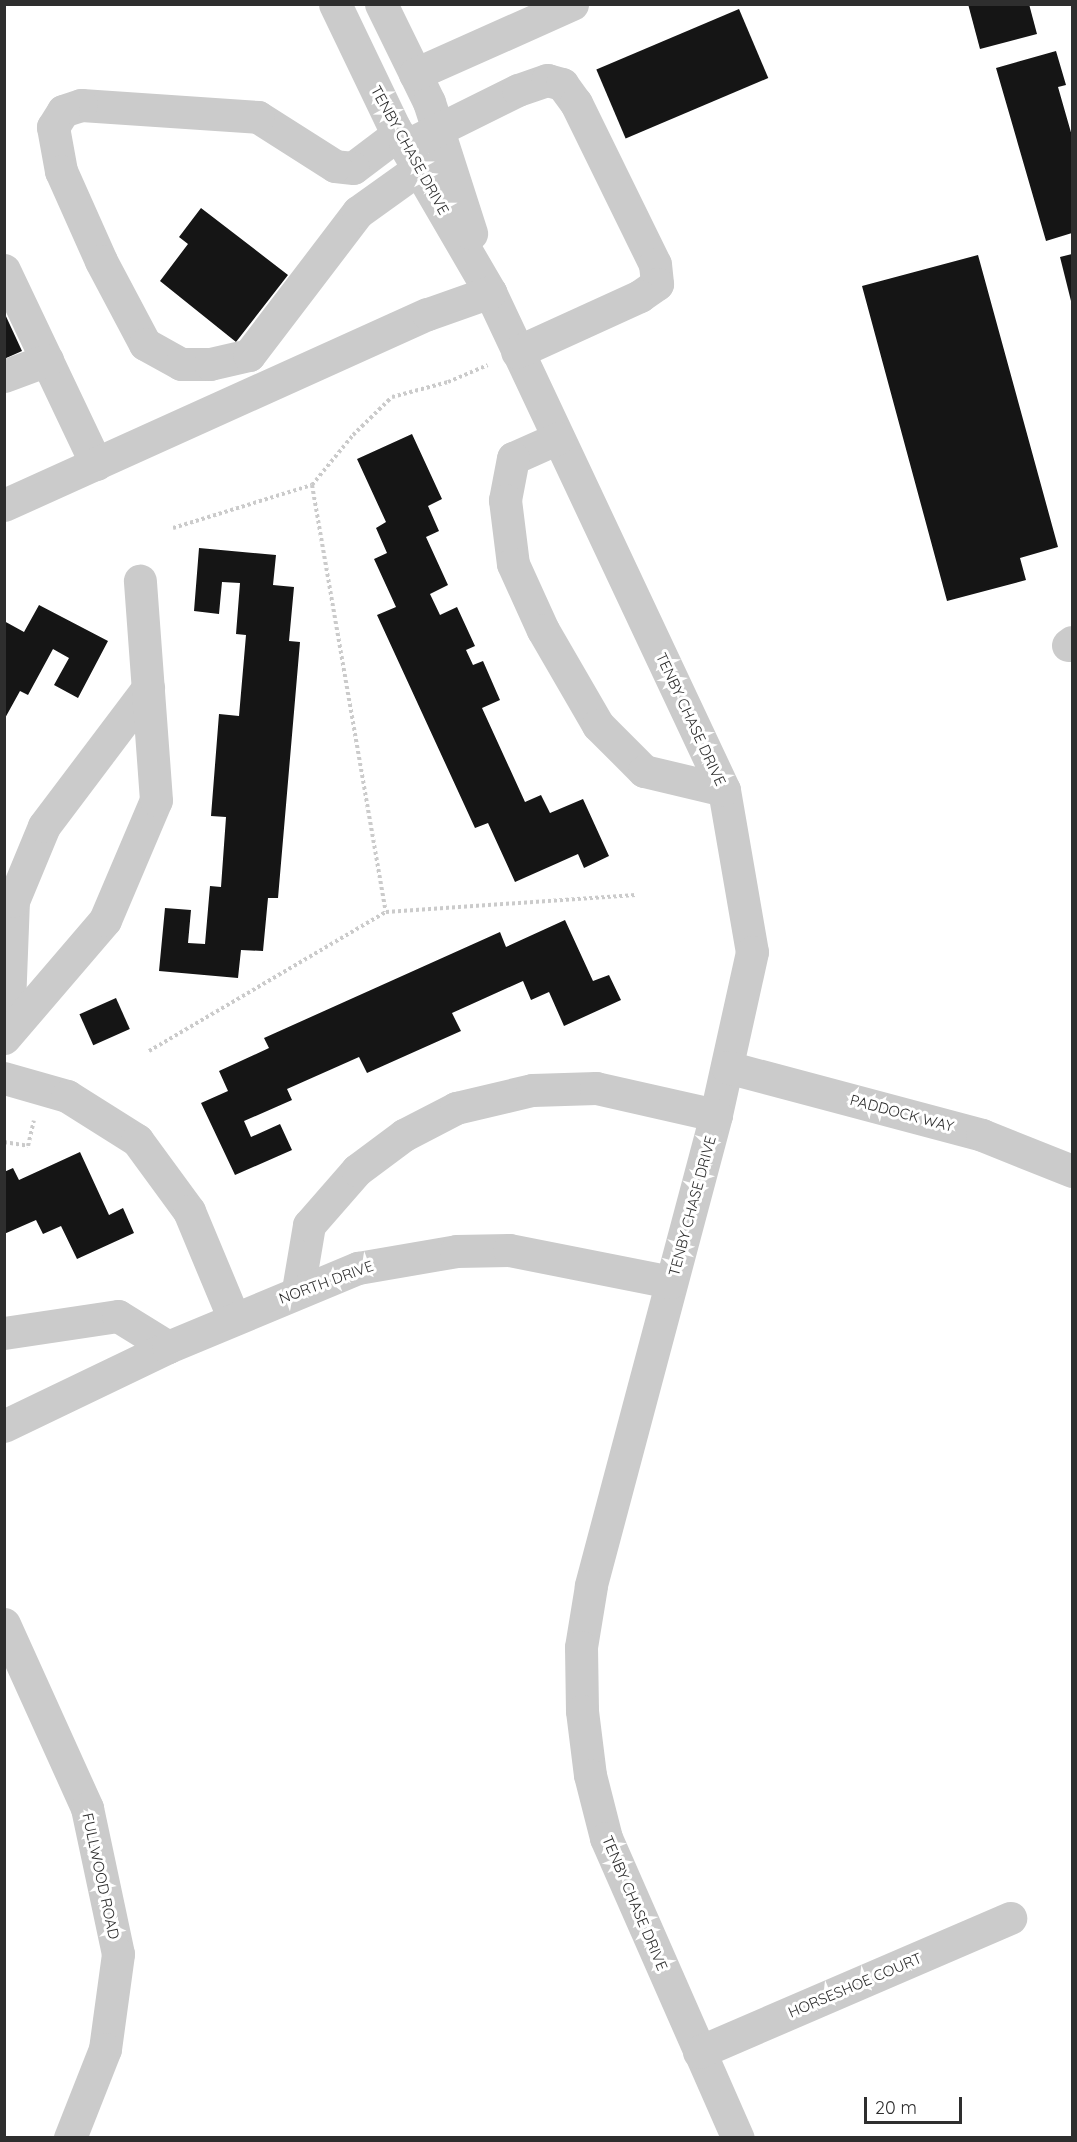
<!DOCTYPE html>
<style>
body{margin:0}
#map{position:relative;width:1077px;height:2142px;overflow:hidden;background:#fff;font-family:Quicksand,sans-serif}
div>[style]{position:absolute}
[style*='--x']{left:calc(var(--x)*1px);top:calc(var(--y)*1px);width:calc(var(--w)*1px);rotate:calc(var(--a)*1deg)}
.building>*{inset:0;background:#151515;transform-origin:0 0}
.path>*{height:4px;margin-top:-2px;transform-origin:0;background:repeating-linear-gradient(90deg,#cbcbcb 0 3px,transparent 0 6px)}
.minor>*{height:33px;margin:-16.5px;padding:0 16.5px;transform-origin:16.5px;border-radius:16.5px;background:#cbcbcb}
span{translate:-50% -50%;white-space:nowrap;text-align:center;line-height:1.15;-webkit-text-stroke:6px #fff;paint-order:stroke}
.street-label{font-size:15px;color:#2e2e2e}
.frame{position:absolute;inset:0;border:6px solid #2e2e2e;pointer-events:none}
.scale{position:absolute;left:864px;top:2097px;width:98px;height:27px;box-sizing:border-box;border:3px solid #2e2e2e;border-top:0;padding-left:8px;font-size:18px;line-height:21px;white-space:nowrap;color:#2e2e2e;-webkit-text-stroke:4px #fff;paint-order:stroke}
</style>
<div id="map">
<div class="building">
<i style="clip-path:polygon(968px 4px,1029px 4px,1037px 34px,980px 49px)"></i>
<i style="left:739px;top:9px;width:75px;height:155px;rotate:67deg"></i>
<i style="clip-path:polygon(1056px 51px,1066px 85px,1058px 87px,1072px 136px,1072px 233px,1046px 241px,996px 68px)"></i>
<i style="clip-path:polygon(201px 208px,288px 275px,236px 342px,160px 281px,188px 244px,179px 237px)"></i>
<i style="clip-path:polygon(1072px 254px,1072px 305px,1060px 257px)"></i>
<i style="clip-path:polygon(978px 255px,1058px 547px,1020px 558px,1026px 580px,947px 601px,862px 286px)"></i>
<i style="clip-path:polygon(4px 312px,22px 351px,4px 359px)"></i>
<i style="clip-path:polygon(412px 434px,442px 499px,428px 506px,439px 531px,426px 537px,448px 585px,430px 594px,440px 615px,457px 607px,475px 646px,466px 650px,473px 665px,483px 661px,500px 700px,482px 708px,525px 802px,541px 795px,550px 813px,583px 799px,609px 856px,584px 868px,578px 854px,515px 882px,488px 823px,475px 828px,377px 615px,396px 607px,374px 559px,387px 553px,376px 528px,386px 522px,357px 459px)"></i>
<i style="clip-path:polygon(199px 548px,276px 555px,273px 585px,294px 587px,289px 641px,300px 642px,278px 898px,268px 898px,263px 951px,241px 950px,238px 978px,159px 971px,165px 908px,191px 910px,188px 943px,205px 944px,210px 886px,221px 887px,226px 817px,211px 816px,219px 714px,239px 716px,246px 635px,236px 634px,240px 583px,222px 582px,219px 614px,194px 611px)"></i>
<i style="clip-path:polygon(39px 605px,108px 641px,78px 698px,54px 685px,69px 658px,53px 649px,28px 695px,20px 691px,4px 720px,4px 621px,24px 632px)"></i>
<i style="clip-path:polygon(565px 920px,593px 981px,609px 975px,621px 1000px,564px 1026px,549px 992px,531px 1000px,523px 981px,452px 1013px,461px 1031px,367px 1073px,359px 1057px,287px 1089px,292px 1100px,244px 1121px,251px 1137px,280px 1124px,292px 1150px,235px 1175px,201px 1103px,228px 1091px,219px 1071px,269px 1048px,264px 1038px,500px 932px,506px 947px)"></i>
<i style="left:116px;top:998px;width:34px;height:40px;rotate:66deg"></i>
<i style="clip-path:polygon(80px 1152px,109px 1215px,123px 1208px,134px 1233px,77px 1259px,61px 1226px,43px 1234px,36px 1220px,4px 1234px,4px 1172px,13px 1168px,19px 1180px)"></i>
</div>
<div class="path">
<i style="--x:312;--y:485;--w:65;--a:-50.6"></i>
<i style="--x:353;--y:435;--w:54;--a:-44.3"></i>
<i style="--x:392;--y:397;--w:58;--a:-15"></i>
<i style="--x:448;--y:382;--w:43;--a:-23"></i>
<i style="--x:173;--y:528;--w:145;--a:-17.2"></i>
<i style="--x:312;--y:485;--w:433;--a:80.2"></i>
<i style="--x:149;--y:1051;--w:275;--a:-30.4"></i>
<i style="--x:386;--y:912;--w:250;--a:-3.9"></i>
<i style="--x:4;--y:1142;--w:24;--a:9"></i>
<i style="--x:28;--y:1146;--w:26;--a:-77"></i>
</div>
<div class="minor">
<i style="--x:335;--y:4;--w:136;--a:64.4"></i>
<i style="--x:394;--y:127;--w:191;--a:59.8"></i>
<i style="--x:490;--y:292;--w:550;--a:64.83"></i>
<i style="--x:724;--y:790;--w:164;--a:80.2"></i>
<i style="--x:752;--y:952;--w:167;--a:102.5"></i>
<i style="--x:716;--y:1115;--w:487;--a:104.9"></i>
<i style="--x:591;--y:1586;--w:62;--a:99.3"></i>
<i style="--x:581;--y:1647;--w:64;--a:89.1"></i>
<i style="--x:582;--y:1711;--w:64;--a:82.9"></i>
<i style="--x:590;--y:1775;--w:65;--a:75.7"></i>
<i style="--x:606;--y:1838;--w:328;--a:66.3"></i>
<i style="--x:381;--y:4;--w:109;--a:63.9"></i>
<i style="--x:429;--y:102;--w:138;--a:72.2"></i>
<i style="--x:415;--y:74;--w:172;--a:-24"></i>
<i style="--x:398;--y:134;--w:56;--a:142.9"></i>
<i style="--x:353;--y:168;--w:18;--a:-174"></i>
<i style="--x:335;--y:166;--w:91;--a:-147.5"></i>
<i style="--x:258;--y:117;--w:177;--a:-176.1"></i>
<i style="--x:81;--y:105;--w:19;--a:162"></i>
<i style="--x:63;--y:111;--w:19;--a:122"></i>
<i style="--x:53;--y:127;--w:45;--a:79.7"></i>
<i style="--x:61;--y:171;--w:98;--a:66"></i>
<i style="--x:101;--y:261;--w:94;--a:62.1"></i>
<i style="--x:145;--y:344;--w:41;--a:29.1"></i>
<i style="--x:181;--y:364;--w:29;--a:0"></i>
<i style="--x:210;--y:364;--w:40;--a:-13"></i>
<i style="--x:249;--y:355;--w:180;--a:-52.7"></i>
<i style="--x:358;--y:212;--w:74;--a:-35.6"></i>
<i style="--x:405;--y:146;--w:126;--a:-26.4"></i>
<i style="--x:518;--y:90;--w:31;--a:-19"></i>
<i style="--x:547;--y:80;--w:16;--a:15"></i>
<i style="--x:562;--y:84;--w:24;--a:54"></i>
<i style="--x:576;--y:103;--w:179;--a:63.9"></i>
<i style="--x:655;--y:264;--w:20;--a:84"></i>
<i style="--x:657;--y:284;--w:21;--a:145"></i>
<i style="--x:640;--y:296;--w:135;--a:155.5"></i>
<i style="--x:4;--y:270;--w:215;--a:64.6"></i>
<i style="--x:4;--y:376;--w:46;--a:-20.4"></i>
<i style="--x:558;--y:438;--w:49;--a:156"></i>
<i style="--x:513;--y:458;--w:43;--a:100.8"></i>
<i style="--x:505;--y:500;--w:64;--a:82.9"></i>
<i style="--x:513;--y:564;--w:72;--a:65.6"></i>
<i style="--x:543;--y:630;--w:110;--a:59.9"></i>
<i style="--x:598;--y:725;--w:65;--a:45"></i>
<i style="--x:644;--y:771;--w:82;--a:13.4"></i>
<i style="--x:4;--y:505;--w:465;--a:-24.3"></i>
<i style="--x:428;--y:314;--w:66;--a:-19.5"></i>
<i style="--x:1068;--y:645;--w:5;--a:-37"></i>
<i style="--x:8;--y:1030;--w:129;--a:-87.8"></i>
<i style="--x:13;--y:901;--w:81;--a:-67.5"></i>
<i style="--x:44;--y:826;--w:173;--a:-53"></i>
<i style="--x:4;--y:1038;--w:155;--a:-49.4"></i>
<i style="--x:105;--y:920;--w:130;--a:-67"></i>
<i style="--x:156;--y:800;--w:220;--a:-94.2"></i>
<i style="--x:727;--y:1067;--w:264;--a:14.9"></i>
<i style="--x:982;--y:1135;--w:97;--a:21.8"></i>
<i style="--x:4;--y:1078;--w:66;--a:15.9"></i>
<i style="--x:67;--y:1096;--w:83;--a:32.2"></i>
<i style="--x:137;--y:1140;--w:88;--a:53.8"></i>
<i style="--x:189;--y:1211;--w:117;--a:67.4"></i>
<i style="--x:298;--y:1290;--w:66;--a:-80.4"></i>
<i style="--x:309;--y:1225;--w:73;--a:-48.9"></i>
<i style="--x:357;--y:1170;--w:59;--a:-36.7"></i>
<i style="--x:404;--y:1135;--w:59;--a:-27.4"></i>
<i style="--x:456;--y:1108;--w:78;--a:-13.3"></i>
<i style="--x:532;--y:1090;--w:64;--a:-1.8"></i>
<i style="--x:596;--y:1088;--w:123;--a:12.7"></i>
<i style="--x:4;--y:1333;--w:115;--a:-8.5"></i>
<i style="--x:118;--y:1316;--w:59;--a:31.8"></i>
<i style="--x:4;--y:1426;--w:182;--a:-25.7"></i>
<i style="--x:168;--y:1347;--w:206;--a:-22.6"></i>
<i style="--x:358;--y:1268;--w:99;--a:-9.8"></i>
<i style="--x:456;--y:1251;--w:53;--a:-1.1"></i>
<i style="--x:509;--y:1250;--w:165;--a:11.2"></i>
<i style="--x:4;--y:1624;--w:202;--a:65.7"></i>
<i style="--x:87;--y:1808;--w:149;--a:78"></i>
<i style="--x:118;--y:1954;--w:96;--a:97.8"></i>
<i style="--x:105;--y:2049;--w:96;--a:111.5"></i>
<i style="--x:699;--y:2052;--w:339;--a:-23.3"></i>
</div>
<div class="street-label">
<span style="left:410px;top:150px;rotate:61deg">TENBY CHASE DRIVE</span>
<span style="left:691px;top:719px;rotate:65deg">TENBY CHASE DRIVE</span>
<span style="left:902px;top:1113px;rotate:15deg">PADDOCK WAY</span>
<span style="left:692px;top:1206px;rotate:-75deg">TENBY CHASE DRIVE</span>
<span style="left:326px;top:1282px;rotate:-20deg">NORTH DRIVE</span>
<span style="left:101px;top:1876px;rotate:78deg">FULLWOOD ROAD</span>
<span style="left:635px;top:1903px;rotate:67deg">TENBY CHASE DRIVE</span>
<span style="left:855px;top:1985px;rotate:-23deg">HORSESHOE COURT</span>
</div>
<div class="frame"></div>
<div class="scale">20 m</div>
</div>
